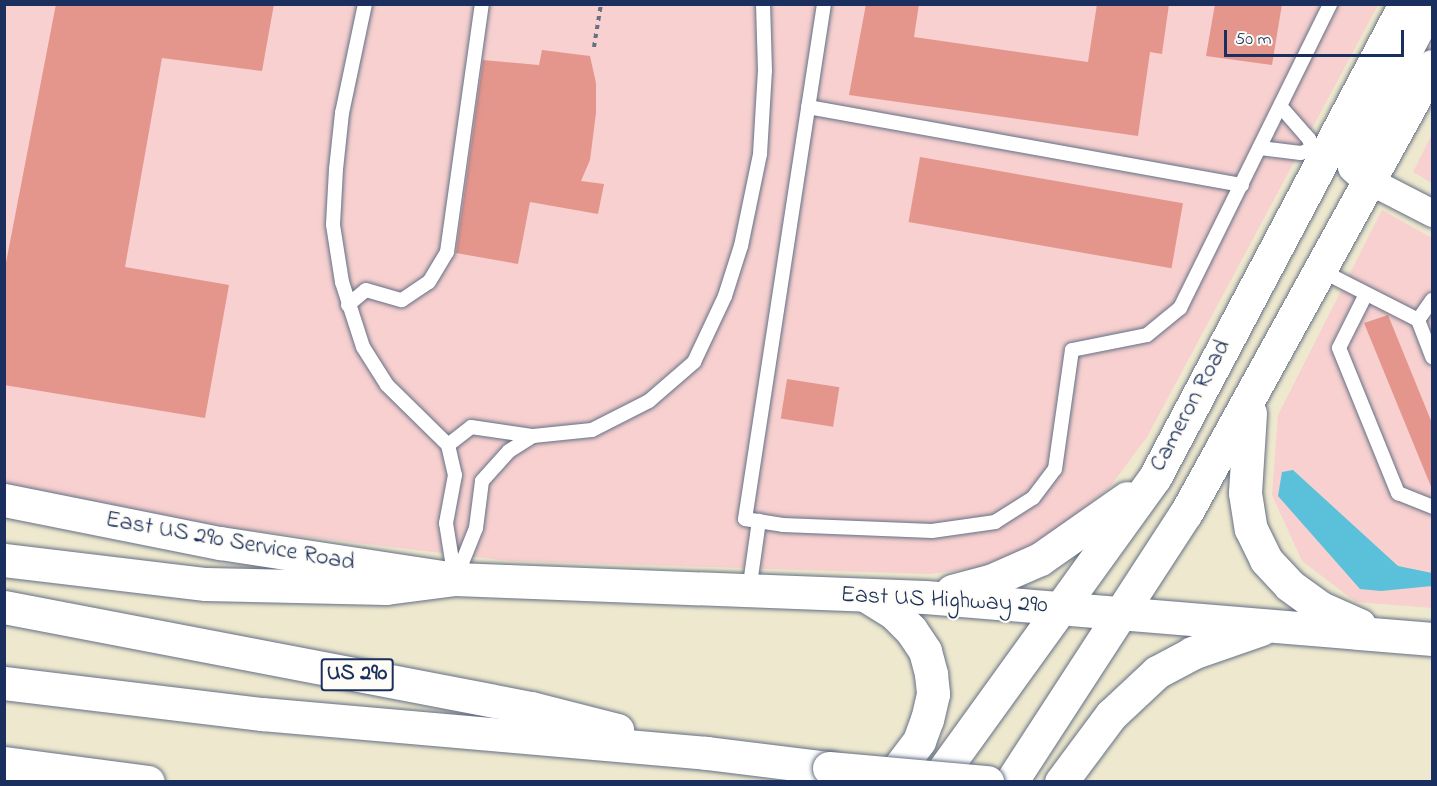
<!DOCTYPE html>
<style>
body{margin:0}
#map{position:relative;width:1437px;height:786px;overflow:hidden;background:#eee9ce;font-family:"Indie Flower",sans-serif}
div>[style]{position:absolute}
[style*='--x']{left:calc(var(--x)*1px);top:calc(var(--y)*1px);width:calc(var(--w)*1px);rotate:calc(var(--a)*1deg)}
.built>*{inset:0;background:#f7d0cf}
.water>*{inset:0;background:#5bc0d9}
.building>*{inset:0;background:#e4968d;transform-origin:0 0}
.path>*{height:4px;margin-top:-2px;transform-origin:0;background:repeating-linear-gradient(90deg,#657085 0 4.5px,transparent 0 9px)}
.roads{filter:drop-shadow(0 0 2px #657085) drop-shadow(0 0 2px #657085)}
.lane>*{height:14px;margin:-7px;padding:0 7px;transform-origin:7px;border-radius:7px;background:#fff}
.street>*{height:27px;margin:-13.5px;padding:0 13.5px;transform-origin:13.5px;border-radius:13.5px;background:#fff}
.secondary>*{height:33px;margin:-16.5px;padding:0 16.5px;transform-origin:16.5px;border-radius:16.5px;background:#fff}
.highway>*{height:33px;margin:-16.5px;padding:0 16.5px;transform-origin:16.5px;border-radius:16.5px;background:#fff}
.bridges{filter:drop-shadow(0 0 2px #657085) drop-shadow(0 0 2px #657085)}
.highway-bridge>*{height:33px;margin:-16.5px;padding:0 16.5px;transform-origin:16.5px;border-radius:16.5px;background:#fff}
span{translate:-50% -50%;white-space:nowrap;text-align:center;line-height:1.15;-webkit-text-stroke:4.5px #fdfcf7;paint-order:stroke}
.shield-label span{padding:2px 4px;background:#fdfcf7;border:2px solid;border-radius:4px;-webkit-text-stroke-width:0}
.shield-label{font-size:22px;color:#1b2f5e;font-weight:700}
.street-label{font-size:24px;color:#1b2f5e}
.frame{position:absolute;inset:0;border:6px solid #1b2f5e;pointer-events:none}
.scale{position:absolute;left:1224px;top:30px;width:180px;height:27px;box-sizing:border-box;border:3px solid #1b2f5e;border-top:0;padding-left:8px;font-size:18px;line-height:21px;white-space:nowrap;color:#1b2f5e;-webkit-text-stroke:4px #fdfcf7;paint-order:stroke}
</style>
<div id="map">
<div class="built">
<i style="clip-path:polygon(4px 5px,1378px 5px,1147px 437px,1109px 488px,1031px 550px,978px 568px,930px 574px,509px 561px,181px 522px,5px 486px)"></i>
<i style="clip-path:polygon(1432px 134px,1432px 183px,1413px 172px)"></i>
<i style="clip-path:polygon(1382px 210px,1432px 238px,1432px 608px,1356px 602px,1302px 561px,1272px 495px,1278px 415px)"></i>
</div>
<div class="water">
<i style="clip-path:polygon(1293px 470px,1398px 566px,1432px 573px,1432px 586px,1381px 591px,1360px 589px,1278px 496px,1282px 472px)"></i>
</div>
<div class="building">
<i style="clip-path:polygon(56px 4px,274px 4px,262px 71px,162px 58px,125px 267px,229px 285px,205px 418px,4px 385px,4px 273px)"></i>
<i style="clip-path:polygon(866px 4px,919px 4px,914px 37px,1088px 62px,1097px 4px,1169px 4px,1162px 54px,1150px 52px,1138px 136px,849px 95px)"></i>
<i style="clip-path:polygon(1215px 4px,1282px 4px,1272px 65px,1206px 56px)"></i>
<i style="clip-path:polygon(542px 50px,590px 56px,596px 83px,596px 113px,590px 160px,581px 181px,604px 184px,598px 214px,530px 202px,518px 264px,456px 253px,483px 60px,539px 65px)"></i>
<i style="left:920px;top:157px;width:267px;height:66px;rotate:10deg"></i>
<i style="clip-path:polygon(1388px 315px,1432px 423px,1432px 489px,1364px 323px)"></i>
<i style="left:787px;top:379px;width:53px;height:40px;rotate:9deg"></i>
</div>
<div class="path">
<i style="--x:594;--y:47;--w:44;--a:-80.8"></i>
</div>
<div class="roads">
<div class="lane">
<i style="--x:365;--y:4;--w:111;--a:101.9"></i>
<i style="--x:342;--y:113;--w:56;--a:96.1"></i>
<i style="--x:336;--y:169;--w:56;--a:93.1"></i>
<i style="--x:333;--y:225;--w:58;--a:81"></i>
<i style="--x:342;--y:282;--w:68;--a:72.1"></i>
<i style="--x:363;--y:347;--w:45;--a:57.7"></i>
<i style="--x:387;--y:385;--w:86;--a:44.5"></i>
<i style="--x:448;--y:445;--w:31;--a:77"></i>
<i style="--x:455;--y:475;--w:49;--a:100.6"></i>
<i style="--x:446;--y:523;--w:57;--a:80.9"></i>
<i style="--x:824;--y:4;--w:521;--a:98.72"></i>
<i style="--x:745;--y:519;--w:38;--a:9"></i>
<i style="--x:783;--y:525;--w:149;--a:2.3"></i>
<i style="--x:932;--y:531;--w:64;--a:-8.1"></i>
<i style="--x:995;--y:522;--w:45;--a:-32.3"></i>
<i style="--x:1033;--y:498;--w:36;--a:-53"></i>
<i style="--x:1055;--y:469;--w:120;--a:-81.9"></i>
<i style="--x:1072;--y:350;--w:76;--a:-11.3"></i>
<i style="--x:1147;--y:335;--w:43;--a:-39.3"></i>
<i style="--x:1180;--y:308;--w:339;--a:-63.7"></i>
<i style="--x:808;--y:107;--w:441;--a:10.2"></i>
<i style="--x:1281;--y:107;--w:43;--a:48.8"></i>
<i style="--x:1309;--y:139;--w:10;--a:73"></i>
<i style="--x:1312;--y:149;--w:13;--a:32"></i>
<i style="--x:1260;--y:148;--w:41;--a:7"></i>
<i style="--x:1301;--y:153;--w:12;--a:-20"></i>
<i style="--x:1322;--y:271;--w:108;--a:27"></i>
<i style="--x:1366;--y:294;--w:60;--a:116.6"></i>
<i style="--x:1339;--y:348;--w:157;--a:67.9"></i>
<i style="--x:1398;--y:493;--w:37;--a:22"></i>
<i style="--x:1432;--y:300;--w:24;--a:125"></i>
<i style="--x:1418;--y:320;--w:40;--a:69"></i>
<i style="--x:348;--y:305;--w:23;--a:-40"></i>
<i style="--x:366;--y:290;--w:37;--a:16"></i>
<i style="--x:402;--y:300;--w:32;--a:-34"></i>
<i style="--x:429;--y:282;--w:35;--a:-59"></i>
<i style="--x:447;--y:252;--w:250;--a:-82"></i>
<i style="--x:448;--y:445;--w:29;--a:-38"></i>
<i style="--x:471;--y:427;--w:63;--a:8.3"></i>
<i style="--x:533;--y:436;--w:59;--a:-5.8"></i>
<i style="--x:592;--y:430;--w:64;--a:-27"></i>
<i style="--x:649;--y:401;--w:60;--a:-40.9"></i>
<i style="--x:694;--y:362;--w:73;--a:-64.8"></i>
<i style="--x:725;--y:296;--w:52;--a:-72.3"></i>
<i style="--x:741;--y:246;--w:94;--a:-78.3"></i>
<i style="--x:760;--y:154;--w:83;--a:-86.6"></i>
<i style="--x:765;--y:71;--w:67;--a:-91.7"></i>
<i style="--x:456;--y:578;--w:54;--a:-68.2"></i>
<i style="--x:476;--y:528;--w:47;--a:-82.7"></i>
<i style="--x:482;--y:481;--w:40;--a:-48"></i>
<i style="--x:509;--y:451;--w:28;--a:-32"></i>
<i style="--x:749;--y:591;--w:71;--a:-81.9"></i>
</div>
<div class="street">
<i style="--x:1370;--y:181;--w:70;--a:27.3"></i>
</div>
<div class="secondary">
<i style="--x:1370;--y:181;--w:22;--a:-137"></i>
<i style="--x:1354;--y:166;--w:27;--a:-80"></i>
<i style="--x:1359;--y:139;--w:153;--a:-62.3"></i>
<i style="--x:1250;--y:413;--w:80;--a:93.6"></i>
<i style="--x:1245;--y:493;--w:36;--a:81"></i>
<i style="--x:1251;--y:529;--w:34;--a:64"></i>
<i style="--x:1266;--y:560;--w:34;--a:47"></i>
<i style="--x:1289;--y:585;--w:39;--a:36"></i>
<i style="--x:1321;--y:608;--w:42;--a:24.1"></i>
<i style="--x:4;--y:500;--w:220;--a:11.3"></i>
<i style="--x:220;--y:543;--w:238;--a:8.7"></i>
<i style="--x:455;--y:579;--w:470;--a:2.2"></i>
<i style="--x:925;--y:597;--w:509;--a:4.74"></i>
<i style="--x:952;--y:591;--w:39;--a:-15"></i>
<i style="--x:990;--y:581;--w:55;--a:-23.7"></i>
<i style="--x:1040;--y:559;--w:106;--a:-35"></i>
<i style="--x:865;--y:595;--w:36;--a:32"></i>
<i style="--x:895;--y:614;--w:23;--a:45"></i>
<i style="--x:911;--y:630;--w:25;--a:56"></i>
<i style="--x:925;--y:651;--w:24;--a:75"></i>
<i style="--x:931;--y:674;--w:20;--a:84"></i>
<i style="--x:933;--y:694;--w:26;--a:103"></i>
<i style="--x:927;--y:719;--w:23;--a:110"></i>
<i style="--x:919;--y:741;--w:51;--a:127.1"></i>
<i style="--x:935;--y:782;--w:376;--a:-54.2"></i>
<i style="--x:1155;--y:477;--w:535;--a:-62.14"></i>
<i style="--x:1011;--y:782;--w:321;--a:-57"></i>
<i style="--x:1186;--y:513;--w:510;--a:-61.17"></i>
<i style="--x:1061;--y:782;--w:84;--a:-53.3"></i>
<i style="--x:1111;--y:715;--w:63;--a:-43.1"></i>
<i style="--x:1157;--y:672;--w:40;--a:-28"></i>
<i style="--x:1192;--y:653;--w:73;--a:-19.2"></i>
</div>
<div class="highway">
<i style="--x:4;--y:560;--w:203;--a:6.8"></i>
<i style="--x:206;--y:584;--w:180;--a:1.3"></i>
<i style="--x:386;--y:588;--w:70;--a:-7.4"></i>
<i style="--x:4;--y:607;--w:537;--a:10.85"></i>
<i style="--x:531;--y:708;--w:89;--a:14.3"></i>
<i style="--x:4;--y:683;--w:260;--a:6.9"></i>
<i style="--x:262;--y:714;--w:446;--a:5"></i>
<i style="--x:706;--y:753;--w:124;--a:7"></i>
<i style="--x:4;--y:763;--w:145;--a:7.5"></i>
</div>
</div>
<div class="bridges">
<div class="highway-bridge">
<i style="--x:829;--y:768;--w:159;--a:5.1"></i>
</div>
</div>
<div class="shield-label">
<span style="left:357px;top:675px">US 290</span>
</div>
<div class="street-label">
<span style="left:1191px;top:406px;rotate:-62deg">Cameron Road</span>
<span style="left:230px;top:542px;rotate:10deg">East US 290 Service Road</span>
<span style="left:944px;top:601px;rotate:3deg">East US Highway 290</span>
</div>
<div class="frame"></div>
<div class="scale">50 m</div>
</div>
